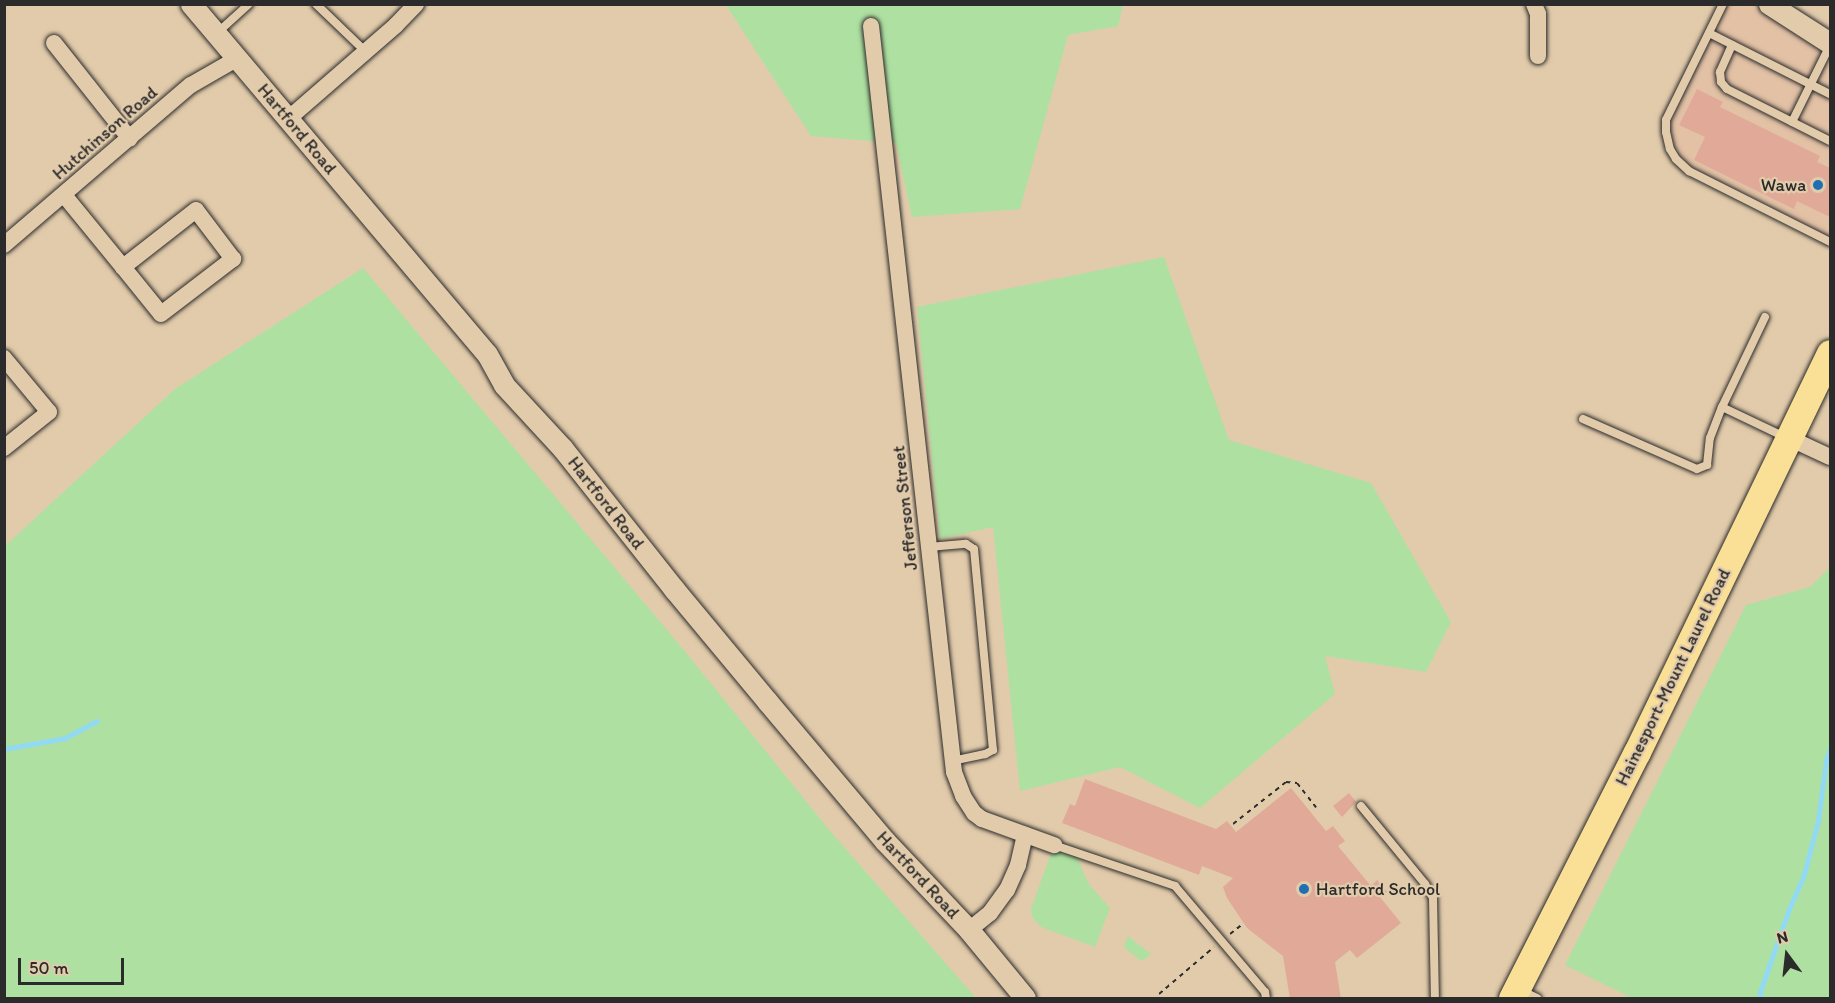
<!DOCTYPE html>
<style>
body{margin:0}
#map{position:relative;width:1835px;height:1003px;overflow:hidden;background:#e2cbab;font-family:Itim,sans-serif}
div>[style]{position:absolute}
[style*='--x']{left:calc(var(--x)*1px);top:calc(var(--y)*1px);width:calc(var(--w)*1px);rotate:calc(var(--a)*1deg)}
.built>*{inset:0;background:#e2c1a5}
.green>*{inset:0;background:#aee0a1}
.stream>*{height:4.5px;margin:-2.25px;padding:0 2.25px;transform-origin:2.25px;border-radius:2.25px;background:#92daf3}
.building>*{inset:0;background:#e1a998}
.path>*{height:2px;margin-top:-1px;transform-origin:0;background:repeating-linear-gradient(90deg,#2b2b2b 0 4.5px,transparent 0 9px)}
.roads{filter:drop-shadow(0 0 2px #2b2b2b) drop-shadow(0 0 2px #2b2b2b)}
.service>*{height:8px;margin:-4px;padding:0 4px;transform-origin:4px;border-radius:4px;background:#e2cbab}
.minor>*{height:16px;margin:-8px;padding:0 8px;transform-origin:8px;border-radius:8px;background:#e2cbab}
.tertiary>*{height:21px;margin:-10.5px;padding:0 10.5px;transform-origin:10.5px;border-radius:10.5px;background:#e2cbab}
.primary>*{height:27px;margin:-13.5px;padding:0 13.5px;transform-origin:13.5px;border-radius:13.5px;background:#fadf96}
.dots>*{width:16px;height:16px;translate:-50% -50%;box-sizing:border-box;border:3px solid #e2cbab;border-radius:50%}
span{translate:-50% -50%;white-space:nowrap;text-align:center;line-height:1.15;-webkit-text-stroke:4.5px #e2cbab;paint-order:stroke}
.street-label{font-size:18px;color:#2b2b2b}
.poi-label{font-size:18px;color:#2b2b2b}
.right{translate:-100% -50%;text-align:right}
.left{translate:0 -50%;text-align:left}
.frame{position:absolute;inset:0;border:6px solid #2b2b2b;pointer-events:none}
.north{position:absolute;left:1757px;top:925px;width:60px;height:60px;-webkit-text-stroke:4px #e2cbab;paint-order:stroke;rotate:345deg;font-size:16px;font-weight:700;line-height:24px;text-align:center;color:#2b2b2b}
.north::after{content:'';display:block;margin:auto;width:21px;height:27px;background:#2b2b2b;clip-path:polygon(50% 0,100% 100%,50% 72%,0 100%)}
.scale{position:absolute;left:18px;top:958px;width:106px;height:27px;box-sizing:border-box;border:3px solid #2b2b2b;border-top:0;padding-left:8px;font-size:18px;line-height:21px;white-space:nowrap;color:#2b2b2b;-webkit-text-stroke:4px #e2cbab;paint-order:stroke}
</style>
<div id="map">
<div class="built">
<i style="clip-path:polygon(1723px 5px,1769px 5px,1830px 43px,1830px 242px,1689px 171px,1676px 159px,1666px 126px)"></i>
</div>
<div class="green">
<i style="clip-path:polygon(726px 5px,1123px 5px,1118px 26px,1068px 35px,1020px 209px,912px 217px,896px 143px,811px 136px)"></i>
<i style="clip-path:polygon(1164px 257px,1229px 440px,1371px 483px,1451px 622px,1426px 672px,1325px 656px,1335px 694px,1200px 808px,1120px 767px,1020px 791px,993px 527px,940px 539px,917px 307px)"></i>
<i style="clip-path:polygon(363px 268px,688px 655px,830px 831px,976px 998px,5px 998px,5px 546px,175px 389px)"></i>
<i style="clip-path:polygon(1830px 567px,1830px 998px,1632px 998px,1565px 965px,1746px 605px,1810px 587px)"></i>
<i style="clip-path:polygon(1054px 845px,1075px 852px,1088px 883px,1110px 908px,1095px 947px,1041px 927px,1032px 917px,1031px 909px)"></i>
<i style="clip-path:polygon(1128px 936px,1151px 954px,1144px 960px,1140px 960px,1126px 949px,1124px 946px)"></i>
</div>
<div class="stream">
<i style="--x:4;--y:749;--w:62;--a:-10.2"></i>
<i style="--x:65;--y:738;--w:36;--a:-28"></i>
<i style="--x:1760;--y:998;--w:6;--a:-90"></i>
<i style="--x:1760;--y:992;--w:88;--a:-70.7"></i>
<i style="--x:1789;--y:909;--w:34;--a:-66"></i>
<i style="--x:1803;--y:878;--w:59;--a:-75.3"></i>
<i style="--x:1818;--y:821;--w:62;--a:-82.5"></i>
<i style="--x:1826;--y:760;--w:12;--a:-70"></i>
</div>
<div class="building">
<i style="clip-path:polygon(1697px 89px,1723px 102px,1720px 107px,1820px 156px,1817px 162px,1830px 168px,1830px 217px,1797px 201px,1794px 209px,1694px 160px,1705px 137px,1679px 125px)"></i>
<i style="clip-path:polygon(1085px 779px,1216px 829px,1227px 821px,1236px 832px,1291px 788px,1326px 831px,1333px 826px,1345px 841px,1338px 846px,1371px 886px,1377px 880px,1387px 892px,1380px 897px,1401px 923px,1357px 958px,1350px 950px,1335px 962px,1341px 999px,1290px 999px,1283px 956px,1247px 928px,1227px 898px,1223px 887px,1233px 878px,1202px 866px,1199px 875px,1062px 823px,1070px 804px,1075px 806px)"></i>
<i style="clip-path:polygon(1349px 793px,1356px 802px,1342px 817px,1333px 806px)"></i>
</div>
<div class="path">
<i style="--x:1233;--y:824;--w:68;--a:-38.4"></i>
<i style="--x:1286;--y:782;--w:11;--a:5"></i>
<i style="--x:1297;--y:783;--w:31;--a:52"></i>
<i style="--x:1230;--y:934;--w:16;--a:-38"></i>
<i style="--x:1159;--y:994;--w:72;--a:-40.5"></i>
</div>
<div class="roads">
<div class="service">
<i style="--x:316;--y:4;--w:68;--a:43.8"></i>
<i style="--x:1723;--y:4;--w:129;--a:116.2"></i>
<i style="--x:1666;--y:120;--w:12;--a:90"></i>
<i style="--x:1666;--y:132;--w:17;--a:77"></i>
<i style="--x:1670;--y:149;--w:12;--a:59"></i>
<i style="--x:1676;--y:159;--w:18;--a:43"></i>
<i style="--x:1689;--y:171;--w:158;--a:26.7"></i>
<i style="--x:217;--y:33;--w:43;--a:-42.2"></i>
<i style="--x:1709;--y:33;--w:136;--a:26.8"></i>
<i style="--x:1732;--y:45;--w:30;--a:114"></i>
<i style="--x:1720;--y:72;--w:10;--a:84"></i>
<i style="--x:1721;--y:82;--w:9;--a:49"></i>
<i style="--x:1727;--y:89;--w:115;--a:26.8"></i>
<i style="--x:1792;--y:122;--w:86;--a:-63.7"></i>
<i style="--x:1765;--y:317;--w:100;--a:115.5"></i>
<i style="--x:1722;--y:407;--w:70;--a:25.5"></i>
<i style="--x:1583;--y:419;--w:124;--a:23.7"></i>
<i style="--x:1697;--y:469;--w:11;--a:-22"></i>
<i style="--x:1707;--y:465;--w:27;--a:-84"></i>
<i style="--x:1710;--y:438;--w:33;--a:-69"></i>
<i style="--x:929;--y:547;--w:37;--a:-5"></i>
<i style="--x:966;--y:544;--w:9;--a:32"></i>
<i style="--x:974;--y:549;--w:202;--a:84.6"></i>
<i style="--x:993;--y:750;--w:9;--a:153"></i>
<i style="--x:985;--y:754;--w:33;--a:168"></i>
<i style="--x:1361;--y:806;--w:101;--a:50.6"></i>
<i style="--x:1425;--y:884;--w:16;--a:60"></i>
<i style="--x:1433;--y:898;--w:100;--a:88.9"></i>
<i style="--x:1054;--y:845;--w:128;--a:18.7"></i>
<i style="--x:1175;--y:886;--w:139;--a:49.7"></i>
<i style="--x:1265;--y:992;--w:6;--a:81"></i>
<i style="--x:1520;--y:990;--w:19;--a:25"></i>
</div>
<div class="minor">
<i style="--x:1534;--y:4;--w:11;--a:68"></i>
<i style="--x:1538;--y:14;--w:42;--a:90"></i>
<i style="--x:871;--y:26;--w:751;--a:83.65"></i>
<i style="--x:954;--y:772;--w:26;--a:69"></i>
<i style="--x:963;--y:796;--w:20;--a:57"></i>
<i style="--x:974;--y:813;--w:10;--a:37"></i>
<i style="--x:982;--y:819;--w:77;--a:19.9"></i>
<i style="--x:54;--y:43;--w:122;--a:51.6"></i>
<i style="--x:288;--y:119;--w:143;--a:-41"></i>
<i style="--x:396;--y:25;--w:29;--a:-46"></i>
<i style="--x:64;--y:195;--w:93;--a:50.7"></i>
<i style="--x:123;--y:267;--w:60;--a:51"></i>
<i style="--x:161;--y:314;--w:91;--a:-37.4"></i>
<i style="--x:233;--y:259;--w:61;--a:-127.1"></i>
<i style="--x:196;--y:210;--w:93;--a:142"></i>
<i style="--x:4;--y:245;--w:246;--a:-40.6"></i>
<i style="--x:191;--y:85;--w:54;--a:-29.9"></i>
<i style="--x:4;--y:358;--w:70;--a:50.2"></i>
<i style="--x:49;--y:412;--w:58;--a:141.3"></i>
<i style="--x:1789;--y:438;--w:45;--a:24.9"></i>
<i style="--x:969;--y:930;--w:27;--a:-39"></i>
<i style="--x:990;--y:913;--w:29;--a:-54"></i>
<i style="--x:1007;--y:890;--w:27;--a:-66"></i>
<i style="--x:1018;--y:865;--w:31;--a:-77"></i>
</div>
<div class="tertiary">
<i style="--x:191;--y:4;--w:458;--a:49.8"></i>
<i style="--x:487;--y:354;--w:35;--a:61"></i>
<i style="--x:504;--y:385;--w:87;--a:47.3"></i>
<i style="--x:563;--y:449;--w:179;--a:51.6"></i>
<i style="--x:674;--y:589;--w:146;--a:50.3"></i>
<i style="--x:767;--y:701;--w:182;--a:49.9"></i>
<i style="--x:884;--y:840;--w:124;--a:46.6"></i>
<i style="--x:969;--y:930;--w:88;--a:50.5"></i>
<i style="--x:1769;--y:4;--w:72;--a:32.6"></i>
</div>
<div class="primary">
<i style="--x:1512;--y:998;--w:276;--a:-63.1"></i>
<i style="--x:1637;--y:752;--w:443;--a:-64.2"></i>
</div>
</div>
<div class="dots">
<i style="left:1818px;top:185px;background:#1f6fb2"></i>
<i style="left:1304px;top:889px;background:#1f6fb2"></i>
</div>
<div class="street-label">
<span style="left:297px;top:129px;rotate:50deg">Hartford Road</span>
<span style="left:105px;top:133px;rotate:-41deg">Hutchinson Road</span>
<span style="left:606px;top:503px;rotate:52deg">Hartford Road</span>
<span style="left:905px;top:508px;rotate:-96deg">Jefferson Street</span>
<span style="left:1673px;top:677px;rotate:-64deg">Hainesport-Mount Laurel Road</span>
<span style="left:918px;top:875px;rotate:47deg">Hartford Road</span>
</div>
<div class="poi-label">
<span class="right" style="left:1806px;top:185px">Wawa</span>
<span class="left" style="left:1316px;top:889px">Hartford School</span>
</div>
<div class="frame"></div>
<div class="north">N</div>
<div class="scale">50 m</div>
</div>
